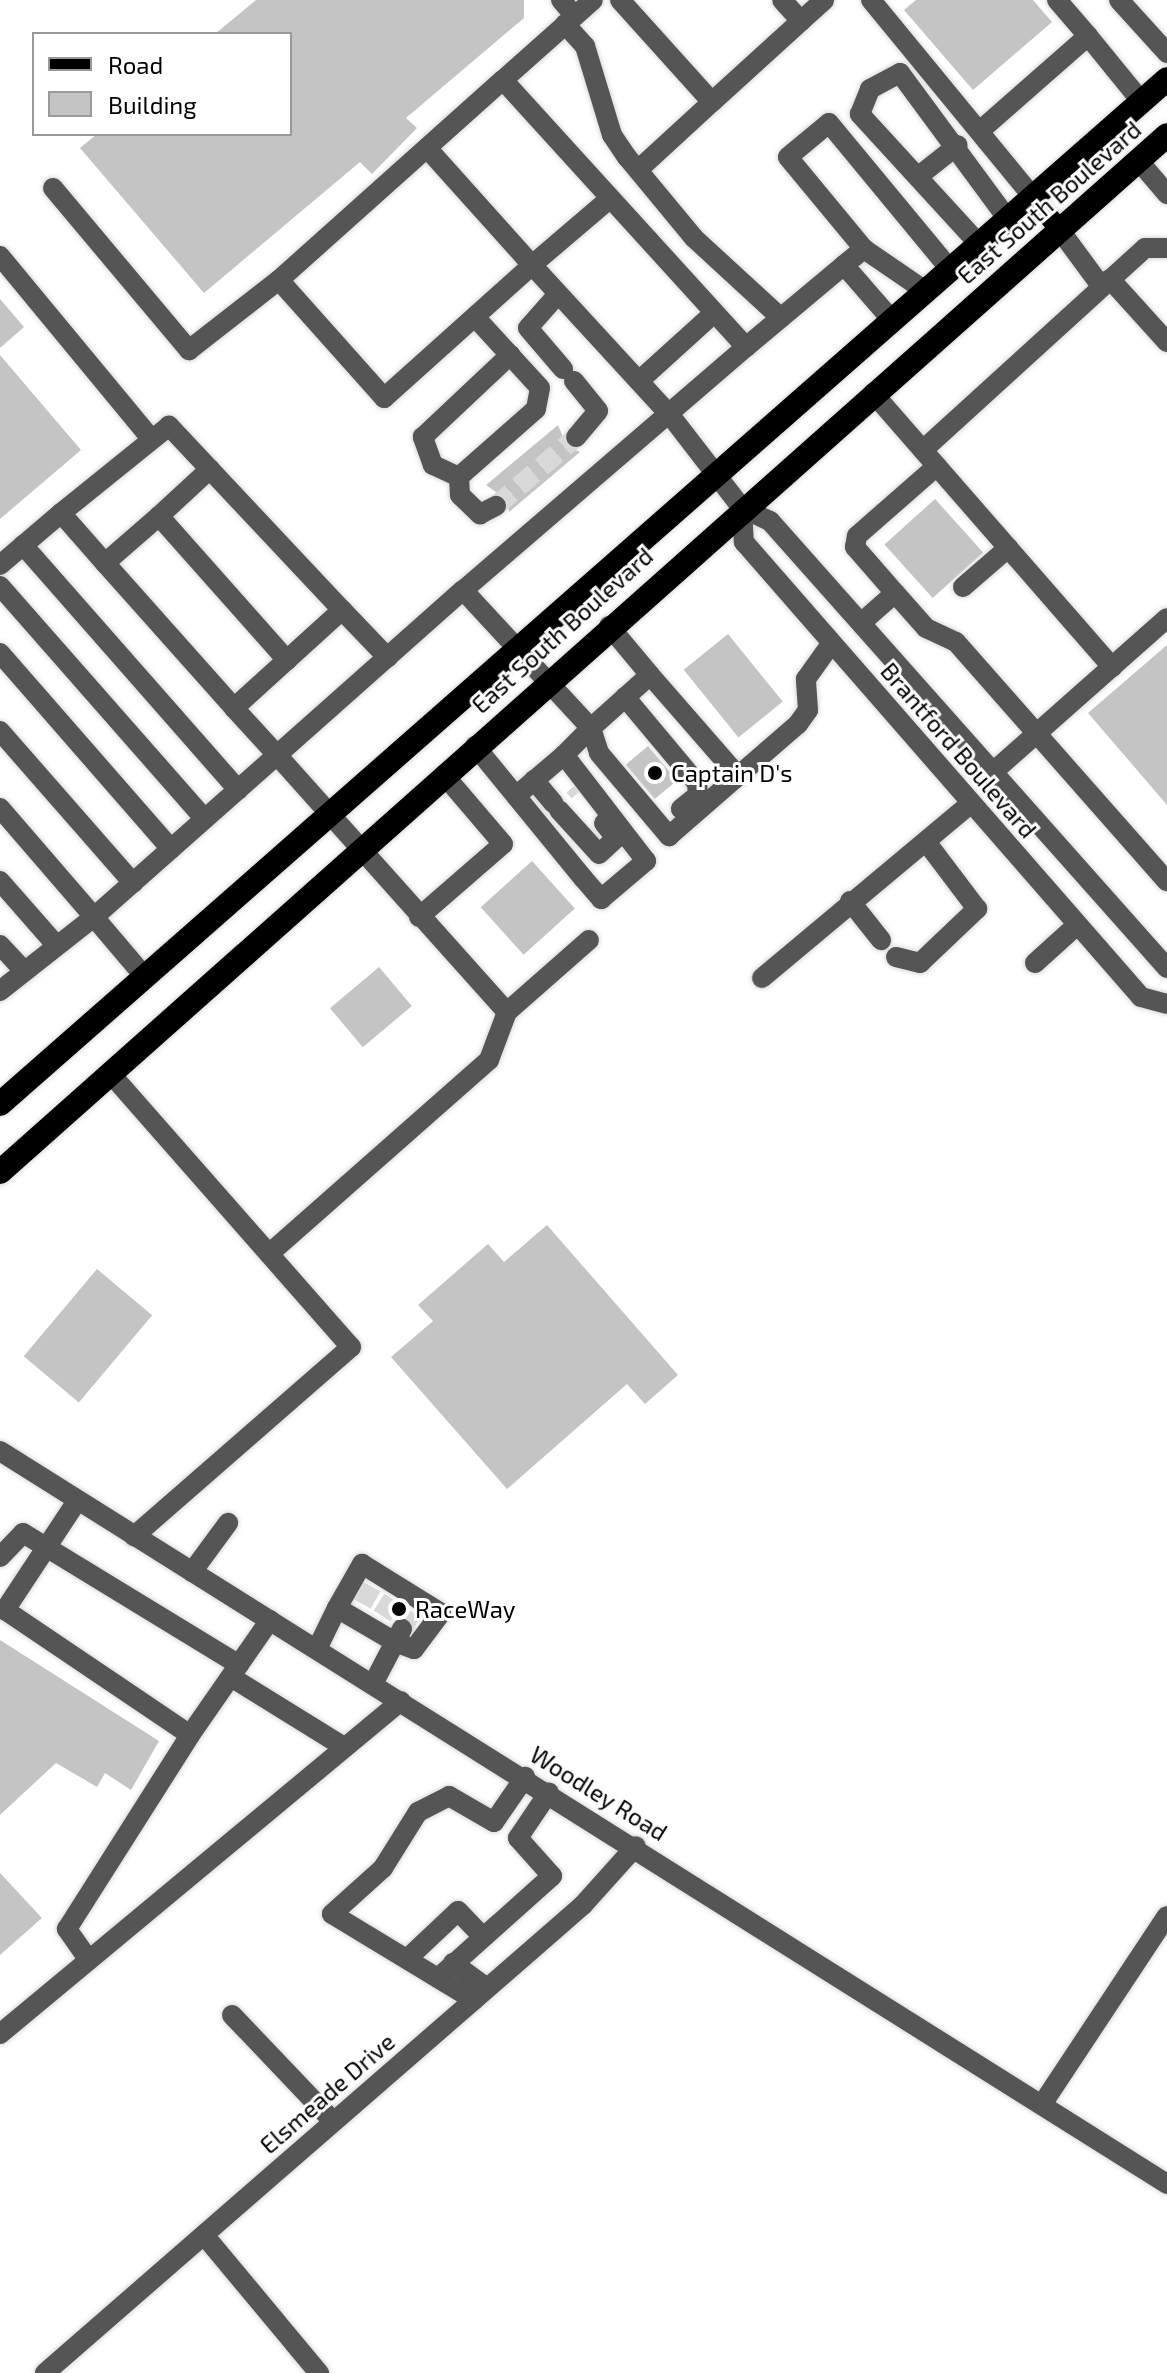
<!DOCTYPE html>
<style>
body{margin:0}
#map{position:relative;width:1167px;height:2373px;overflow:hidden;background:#fff;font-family:"Exo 2",sans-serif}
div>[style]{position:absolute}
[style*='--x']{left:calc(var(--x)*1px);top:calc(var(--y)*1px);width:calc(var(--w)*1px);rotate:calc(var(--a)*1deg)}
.building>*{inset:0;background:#c4c4c4;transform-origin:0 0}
.minor-tunnel>*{height:20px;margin-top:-10px;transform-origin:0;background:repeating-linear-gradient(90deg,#d9d9d9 0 20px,transparent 0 30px)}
.roads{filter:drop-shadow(0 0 2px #dbdbdb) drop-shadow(0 0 2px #dbdbdb)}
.minor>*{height:20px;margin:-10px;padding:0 10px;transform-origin:10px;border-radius:10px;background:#555}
.major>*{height:20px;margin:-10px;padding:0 10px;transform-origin:10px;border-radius:10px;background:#000}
.highway>*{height:24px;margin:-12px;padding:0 12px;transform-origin:12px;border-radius:12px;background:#000}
.dots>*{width:22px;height:22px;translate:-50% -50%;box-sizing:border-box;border:4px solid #fff;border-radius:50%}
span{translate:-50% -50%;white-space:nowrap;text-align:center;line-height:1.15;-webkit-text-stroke:6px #fff;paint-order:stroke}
.street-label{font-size:24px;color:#000}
.poi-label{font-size:24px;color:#000}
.left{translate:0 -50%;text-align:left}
.legend{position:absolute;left:32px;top:32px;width:260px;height:104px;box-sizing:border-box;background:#fff;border:2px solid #999;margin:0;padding:10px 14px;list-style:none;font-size:24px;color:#000}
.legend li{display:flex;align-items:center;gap:16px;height:40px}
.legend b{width:40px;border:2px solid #999}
</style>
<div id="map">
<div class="building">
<i style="clip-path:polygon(256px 0,524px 0,524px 18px,406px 118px,417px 128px,372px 174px,360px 162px,204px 293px,80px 148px,97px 134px,290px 134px,290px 34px,215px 34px)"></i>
<i style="clip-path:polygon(916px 0,1033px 0,1052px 22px,973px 90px,904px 10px)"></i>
<i style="clip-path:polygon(0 299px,24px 327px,0 348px)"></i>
<i style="clip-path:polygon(0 355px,81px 450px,0 519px)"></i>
<i style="clip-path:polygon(558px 425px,567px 446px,580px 452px,509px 512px,507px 500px,486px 485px)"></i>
<i style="left:935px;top:499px;width:72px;height:68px;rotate:48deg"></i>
<i style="left:728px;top:634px;width:87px;height:57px;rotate:51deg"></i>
<i style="clip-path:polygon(1167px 645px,1167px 805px,1088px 713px)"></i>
<i style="left:648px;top:746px;width:45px;height:29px;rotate:50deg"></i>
<i style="left:532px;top:861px;width:64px;height:69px;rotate:48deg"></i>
<i style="left:379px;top:967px;width:51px;height:64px;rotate:50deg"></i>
<i style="clip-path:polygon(547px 1225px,678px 1375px,645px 1404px,627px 1384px,507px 1489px,391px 1357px,433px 1321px,418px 1305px,488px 1244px,504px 1262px)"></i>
<i style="left:97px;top:1269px;width:72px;height:114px;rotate:40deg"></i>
<i style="clip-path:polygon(0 1640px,159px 1741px,131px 1790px,105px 1773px,97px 1787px,56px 1763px,0 1815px)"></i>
<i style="clip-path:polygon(0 1873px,42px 1918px,0 1955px)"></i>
</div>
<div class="minor-tunnel">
<i style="--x:496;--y:506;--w:106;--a:-40.8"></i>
<i style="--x:574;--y:786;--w:8;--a:50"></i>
<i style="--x:362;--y:1604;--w:21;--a:-61"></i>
<i style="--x:382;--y:1616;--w:20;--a:-57"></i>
<i style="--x:402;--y:1629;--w:21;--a:-61"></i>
</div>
<div class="roads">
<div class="minor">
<i style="--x:561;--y:0;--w:21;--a:49"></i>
<i style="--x:620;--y:0;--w:137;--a:48"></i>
<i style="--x:712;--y:102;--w:100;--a:137.4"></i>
<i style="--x:871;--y:0;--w:254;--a:50.6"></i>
<i style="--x:1057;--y:0;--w:48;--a:49.3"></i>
<i style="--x:1119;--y:0;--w:72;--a:47.8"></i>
<i style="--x:801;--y:21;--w:31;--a:-42"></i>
<i style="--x:565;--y:24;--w:30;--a:48"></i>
<i style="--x:585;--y:46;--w:93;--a:73.1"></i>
<i style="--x:612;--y:135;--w:27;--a:56"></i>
<i style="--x:627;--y:157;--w:105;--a:50.4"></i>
<i style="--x:694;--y:238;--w:118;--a:42.6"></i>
<i style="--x:503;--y:80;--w:120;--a:-41.6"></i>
<i style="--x:712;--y:102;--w:120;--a:-42.3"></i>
<i style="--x:801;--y:21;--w:28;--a:-132"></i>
<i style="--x:982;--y:129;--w:141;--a:-41.3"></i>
<i style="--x:1088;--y:36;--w:84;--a:50.8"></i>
<i style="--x:427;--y:148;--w:157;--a:48.1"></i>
<i style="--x:532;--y:265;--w:100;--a:-40.5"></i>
<i style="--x:1138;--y:160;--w:45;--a:49.5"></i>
<i style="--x:920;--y:175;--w:48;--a:-38.3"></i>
<i style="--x:53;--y:188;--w:212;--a:50"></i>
<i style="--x:189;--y:350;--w:114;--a:-37.9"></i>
<i style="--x:279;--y:280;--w:158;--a:48.3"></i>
<i style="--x:384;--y:398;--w:199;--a:-41.9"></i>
<i style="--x:532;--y:265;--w:204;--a:47.4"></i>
<i style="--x:670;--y:415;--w:118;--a:52.3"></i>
<i style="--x:742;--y:508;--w:31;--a:25"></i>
<i style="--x:770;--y:521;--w:598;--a:48.39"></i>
<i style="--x:1059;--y:229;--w:71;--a:53.6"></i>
<i style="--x:978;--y:243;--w:175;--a:-132.5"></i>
<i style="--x:860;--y:114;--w:27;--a:-68"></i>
<i style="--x:870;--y:89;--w:34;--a:-28"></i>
<i style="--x:900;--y:73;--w:180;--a:53.6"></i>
<i style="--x:864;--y:249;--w:73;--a:34.3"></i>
<i style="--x:0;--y:256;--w:234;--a:50.4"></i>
<i style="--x:844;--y:265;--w:26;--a:-39"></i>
<i style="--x:864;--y:249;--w:119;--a:-129.6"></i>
<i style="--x:788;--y:157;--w:53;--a:-39.7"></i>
<i style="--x:829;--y:123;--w:188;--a:50.4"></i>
<i style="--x:1110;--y:279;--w:85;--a:47.9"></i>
<i style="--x:279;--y:280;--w:300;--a:-41.8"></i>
<i style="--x:503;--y:80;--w:361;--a:47.7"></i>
<i style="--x:746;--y:347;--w:373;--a:139.3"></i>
<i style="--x:558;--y:294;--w:45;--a:131.4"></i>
<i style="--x:528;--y:328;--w:54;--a:49.5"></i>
<i style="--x:475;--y:317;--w:96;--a:47.5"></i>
<i style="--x:540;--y:388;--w:21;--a:101"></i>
<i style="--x:536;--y:409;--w:103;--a:138.6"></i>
<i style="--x:459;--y:477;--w:18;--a:87"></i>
<i style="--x:460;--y:495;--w:28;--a:44"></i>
<i style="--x:480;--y:514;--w:18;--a:-27"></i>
<i style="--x:746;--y:347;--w:128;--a:-39.9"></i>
<i style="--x:844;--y:265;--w:72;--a:49"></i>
<i style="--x:574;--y:381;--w:38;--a:51"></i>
<i style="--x:598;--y:411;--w:34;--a:130"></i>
<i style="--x:639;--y:381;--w:100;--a:-42.2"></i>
<i style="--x:873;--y:393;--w:364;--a:48.9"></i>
<i style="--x:923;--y:450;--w:300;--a:-42.3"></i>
<i style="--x:1145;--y:248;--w:22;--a:0"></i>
<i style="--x:210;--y:469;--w:69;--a:137.3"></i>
<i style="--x:159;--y:516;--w:193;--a:48.4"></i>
<i style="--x:459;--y:477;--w:29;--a:-155"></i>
<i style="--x:433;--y:465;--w:30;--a:-110"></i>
<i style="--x:423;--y:437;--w:120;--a:-43.3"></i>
<i style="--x:742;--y:508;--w:34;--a:87"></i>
<i style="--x:744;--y:542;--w:604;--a:48.89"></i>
<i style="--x:1141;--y:997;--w:27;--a:15"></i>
<i style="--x:23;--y:545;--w:326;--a:48.7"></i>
<i style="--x:105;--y:563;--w:72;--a:-41"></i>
<i style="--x:0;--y:565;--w:80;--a:-40.4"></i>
<i style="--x:0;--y:586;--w:310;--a:48.7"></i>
<i style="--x:963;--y:587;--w:60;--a:-40.9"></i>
<i style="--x:895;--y:593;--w:47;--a:48.5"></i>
<i style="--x:926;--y:628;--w:33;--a:25"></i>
<i style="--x:956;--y:642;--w:319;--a:48.6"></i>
<i style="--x:342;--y:610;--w:66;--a:46.2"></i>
<i style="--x:861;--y:623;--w:45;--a:-41.4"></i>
<i style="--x:895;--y:593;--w:61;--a:-131"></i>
<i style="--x:855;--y:547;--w:11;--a:-80"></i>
<i style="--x:857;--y:536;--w:106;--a:-41.2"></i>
<i style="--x:0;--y:653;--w:260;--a:48.9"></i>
<i style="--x:650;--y:675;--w:134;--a:48.9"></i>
<i style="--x:738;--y:776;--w:79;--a:-40.9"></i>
<i style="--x:798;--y:724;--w:17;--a:-54"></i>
<i style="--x:808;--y:710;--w:31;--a:-94"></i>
<i style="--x:806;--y:679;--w:43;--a:-54.5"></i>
<i style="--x:625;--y:697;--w:112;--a:50.1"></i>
<i style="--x:697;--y:783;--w:12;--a:85"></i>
<i style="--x:698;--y:795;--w:22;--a:141"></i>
<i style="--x:234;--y:708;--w:146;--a:-42.2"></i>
<i style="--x:342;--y:610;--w:253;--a:-133.2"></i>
<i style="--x:169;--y:426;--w:139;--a:141.1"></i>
<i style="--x:61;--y:513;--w:67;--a:48.7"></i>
<i style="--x:105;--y:563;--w:194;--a:48.3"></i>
<i style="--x:234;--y:708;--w:64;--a:47.5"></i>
<i style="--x:277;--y:755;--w:249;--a:-41.6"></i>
<i style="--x:463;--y:590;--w:188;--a:47.2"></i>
<i style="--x:591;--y:728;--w:79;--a:-41.9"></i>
<i style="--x:650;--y:675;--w:64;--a:-129.9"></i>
<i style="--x:0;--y:731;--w:202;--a:48.8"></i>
<i style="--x:475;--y:746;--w:171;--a:50.7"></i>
<i style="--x:583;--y:878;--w:28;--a:49"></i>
<i style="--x:601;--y:899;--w:59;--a:-40.2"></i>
<i style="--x:646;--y:861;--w:134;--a:-127.7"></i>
<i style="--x:564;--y:755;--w:63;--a:139.5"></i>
<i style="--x:564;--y:755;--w:38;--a:-45"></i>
<i style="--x:591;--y:728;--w:26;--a:72"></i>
<i style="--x:599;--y:753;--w:109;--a:49.9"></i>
<i style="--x:669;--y:836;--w:91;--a:-41"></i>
<i style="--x:993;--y:772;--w:232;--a:-41.5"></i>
<i style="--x:534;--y:780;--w:30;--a:50"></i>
<i style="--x:0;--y:808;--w:144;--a:49.2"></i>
<i style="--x:94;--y:917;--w:120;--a:141.8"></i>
<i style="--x:559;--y:810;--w:59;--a:47.7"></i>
<i style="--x:599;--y:854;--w:23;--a:-43"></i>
<i style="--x:616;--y:838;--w:19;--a:-129"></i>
<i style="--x:0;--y:881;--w:85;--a:48.8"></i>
<i style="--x:850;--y:901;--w:50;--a:51.5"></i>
<i style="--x:419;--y:917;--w:111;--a:-41"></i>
<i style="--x:503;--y:844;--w:91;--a:-130.5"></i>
<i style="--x:0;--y:945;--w:35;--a:47"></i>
<i style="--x:896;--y:957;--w:25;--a:14"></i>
<i style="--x:920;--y:963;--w:79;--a:-43.5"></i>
<i style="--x:977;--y:909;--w:83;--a:-127.1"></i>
<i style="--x:1035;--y:963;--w:57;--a:-42.1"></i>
<i style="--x:144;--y:976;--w:77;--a:-130.3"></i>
<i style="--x:94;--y:917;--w:244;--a:-41.5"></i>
<i style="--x:277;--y:755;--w:345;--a:48.2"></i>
<i style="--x:507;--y:1012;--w:51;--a:110.6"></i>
<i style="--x:489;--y:1060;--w:293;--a:138.6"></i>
<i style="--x:762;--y:978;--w:271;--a:-39.9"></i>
<i style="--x:507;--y:1012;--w:109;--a:-41.3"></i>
<i style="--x:110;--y:1073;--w:365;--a:48.7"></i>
<i style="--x:351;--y:1347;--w:288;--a:138.9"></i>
<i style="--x:0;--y:1451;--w:1378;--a:32.13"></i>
<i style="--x:77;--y:1501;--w:131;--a:123.4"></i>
<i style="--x:5;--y:1610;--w:223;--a:34"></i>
<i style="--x:190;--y:1735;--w:140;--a:-55.2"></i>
<i style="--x:0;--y:1557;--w:33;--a:-46"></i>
<i style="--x:23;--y:1533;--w:253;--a:31.4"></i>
<i style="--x:192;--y:1572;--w:61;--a:-53.7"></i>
<i style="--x:337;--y:1608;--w:51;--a:-60.4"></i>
<i style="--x:362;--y:1564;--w:93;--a:31.8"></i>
<i style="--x:441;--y:1613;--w:45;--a:126.9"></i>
<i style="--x:414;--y:1649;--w:20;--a:-160"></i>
<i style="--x:395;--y:1642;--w:15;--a:-62"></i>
<i style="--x:317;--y:1649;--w:46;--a:-64"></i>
<i style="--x:337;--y:1608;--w:67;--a:30.4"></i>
<i style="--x:395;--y:1642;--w:47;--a:117.6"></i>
<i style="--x:231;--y:1677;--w:133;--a:31.8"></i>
<i style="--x:88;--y:1959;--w:37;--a:-125"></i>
<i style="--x:67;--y:1929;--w:230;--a:-57.6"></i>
<i style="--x:407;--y:1959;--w:70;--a:-43.3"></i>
<i style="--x:458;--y:1911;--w:35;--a:46"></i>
<i style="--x:453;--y:1963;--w:42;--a:36.3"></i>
<i style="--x:438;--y:1978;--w:153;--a:-41.8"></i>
<i style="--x:552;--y:1876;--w:51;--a:-131.8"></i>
<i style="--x:518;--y:1838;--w:55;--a:-56"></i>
<i style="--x:474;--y:2000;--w:166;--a:-148.8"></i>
<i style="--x:332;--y:1914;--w:69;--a:-42"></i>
<i style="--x:383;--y:1868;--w:66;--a:-58"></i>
<i style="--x:418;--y:1812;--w:35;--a:-27"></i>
<i style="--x:449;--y:1796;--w:52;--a:30"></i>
<i style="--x:494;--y:1822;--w:55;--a:-55.4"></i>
<i style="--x:232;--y:2015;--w:146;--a:46.4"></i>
<i style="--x:0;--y:2034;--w:521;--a:-39.71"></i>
<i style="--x:1043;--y:2103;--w:224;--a:-56.5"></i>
<i style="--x:204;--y:2235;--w:180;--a:50.2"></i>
<i style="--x:45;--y:2373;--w:713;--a:-41.02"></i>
<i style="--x:583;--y:1905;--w:79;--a:-48.1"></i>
</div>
<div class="major">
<i style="--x:1032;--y:196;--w:43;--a:50.7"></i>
</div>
<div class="highway">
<i style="--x:0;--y:1104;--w:1553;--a:-41.29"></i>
<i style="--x:0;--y:1172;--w:1561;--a:-41.62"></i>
</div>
</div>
<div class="dots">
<i style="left:655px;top:773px;background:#000"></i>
<i style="left:399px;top:1609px;background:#000"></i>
</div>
<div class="street-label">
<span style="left:1049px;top:202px;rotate:-41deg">East South Boulevard</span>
<span style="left:562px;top:630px;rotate:-42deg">East South Boulevard</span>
<span style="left:959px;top:750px;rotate:49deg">Brantford Boulevard</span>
<span style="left:599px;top:1793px;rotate:32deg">Woodley Road</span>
<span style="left:327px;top:2093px;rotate:-41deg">Elsmeade Drive</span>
</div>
<div class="poi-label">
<span class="left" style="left:671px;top:773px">Captain D's</span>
<span class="left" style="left:415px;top:1609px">RaceWay</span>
</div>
<ul class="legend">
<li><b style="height:10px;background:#000"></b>Road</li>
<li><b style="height:22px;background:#c4c4c4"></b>Building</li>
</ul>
</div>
